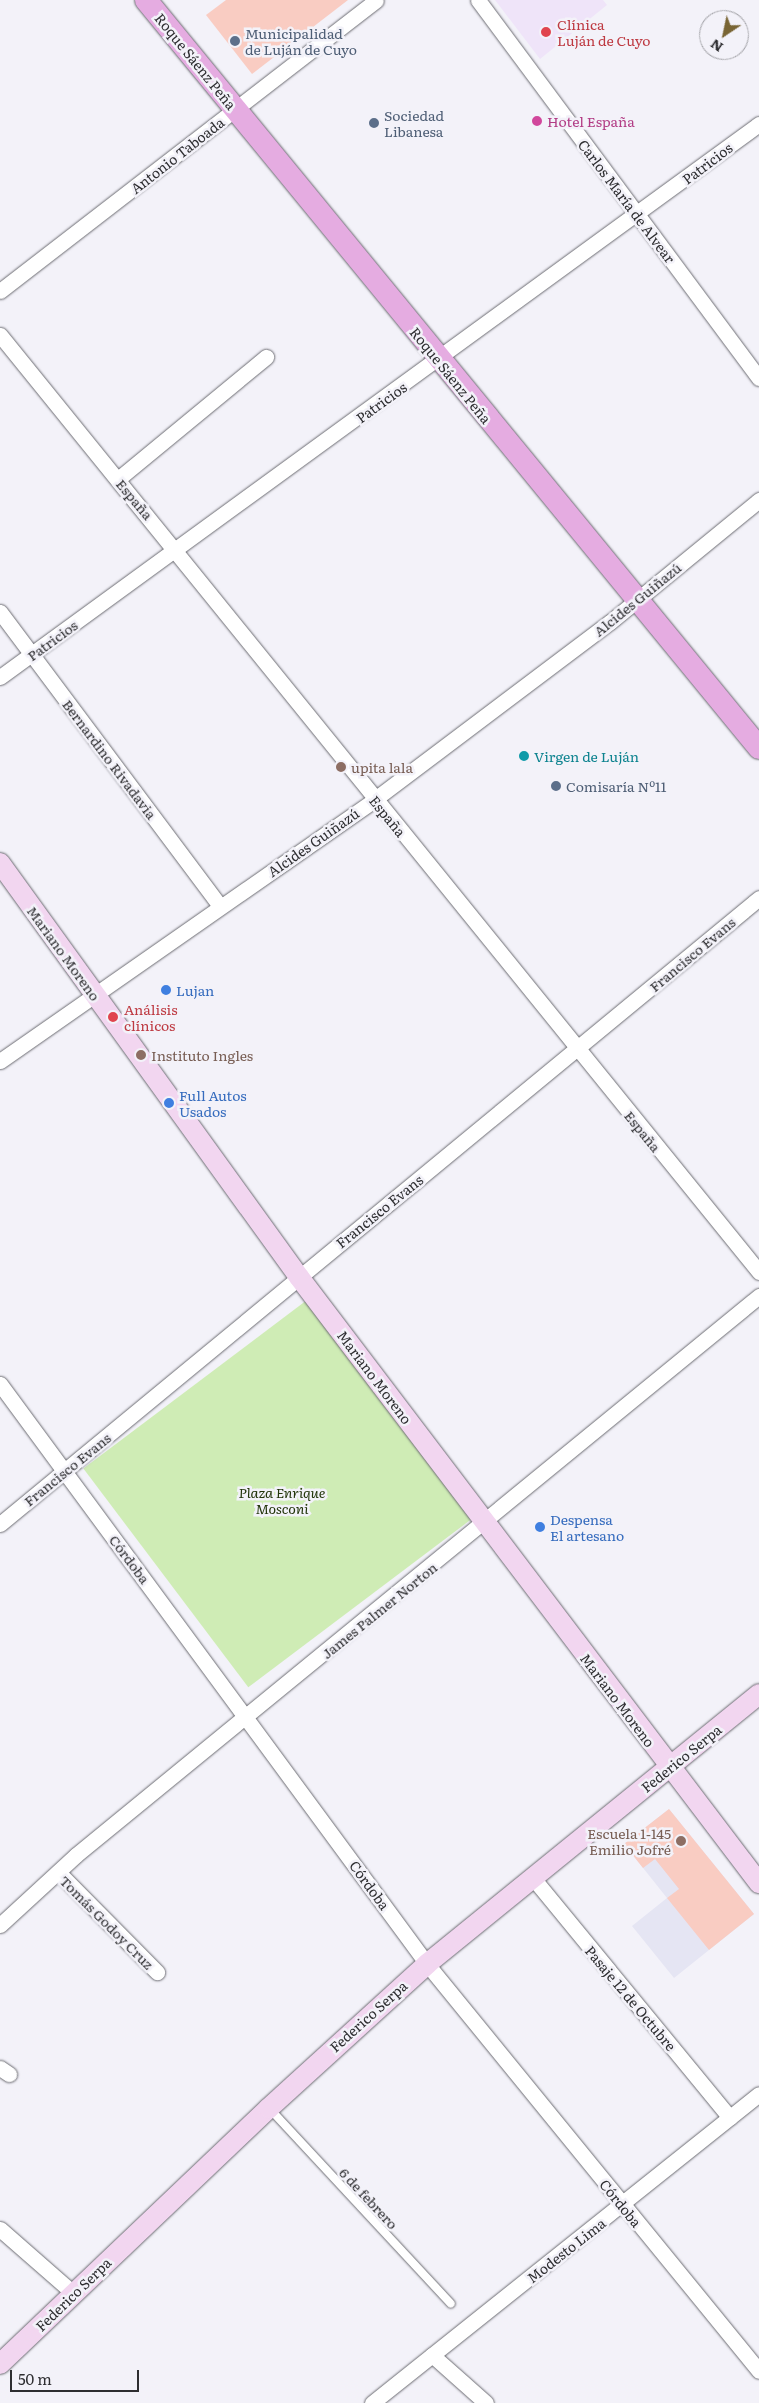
<!DOCTYPE html>
<meta charset="utf-8">
<style>
body{margin:0}
#map{position:relative;width:759px;height:2403px;overflow:hidden;background:#f3f2f9;font-family:Literata,serif}
div>[style]{position:absolute}
[style*='--x']{left:calc(var(--x)*1px);top:calc(var(--y)*1px);width:calc(var(--w)*1px);rotate:calc(var(--a)*1deg)}
.built>*{inset:0;background:#e5e5f3}
.medical>*{inset:0;background:#efe4f9}
.green>*{inset:0;background:#cfecb5;transform-origin:0 0}
.building>*{inset:0;background:#f9ccc2}
.roads{filter:drop-shadow(0 0 1px #6c6c72) drop-shadow(0 0 1px #6c6c72)}
.lane>*{height:8px;margin:-4px;padding:0 4px;transform-origin:4px;border-radius:4px;background:#fff}
.street>*{height:15px;margin:-7.5px;padding:0 7.5px;transform-origin:7.5px;border-radius:7.5px;background:#fff}
.secondary>*{height:20px;margin:-10px;padding:0 10px;transform-origin:10px;border-radius:10px;background:#f2d6f0}
.primary>*{height:22px;margin:-11px;padding:0 11px;transform-origin:11px;border-radius:11px;background:#e5ace1}
.dots>*{width:14px;height:14px;translate:-50% -50%;box-sizing:border-box;border:2px solid #f3f2f9;border-radius:50%}
span{translate:-50% -50%;white-space:nowrap;text-align:center;line-height:1.15;-webkit-text-stroke:5px #f3f2f9;paint-order:stroke}
.health-label{font-size:14px;color:#be3a42}
.left{translate:0 -50%;text-align:left}
.service-label{font-size:14px;color:#4e5e75}
.street-label{font-size:14px;color:#2e2e31}
.hotel-label{font-size:14px;color:#b23c85}
.culture-label{font-size:14px;color:#0d838f}
.education-label{font-size:14px;color:#785e54}
.right{translate:-100% -50%;text-align:right}
.shop-label{font-size:14px;color:#366cbe}
.park-label{font-size:14px;color:#22350a;font-style:italic}
.north{position:absolute;left:699px;top:10px;width:50px;height:50px;box-sizing:border-box;background:#f3f2f9;border:1px solid #a4a4a9;border-radius:50%;rotate:214deg;font-size:14px;font-weight:700;line-height:20px;text-align:center;color:#2e2e31}
.north::after{content:'';display:block;margin:auto;width:18px;height:22px;background:#796534;clip-path:polygon(50% 0,100% 100%,50% 72%,0 100%)}
.scale{position:absolute;left:10px;top:2370px;width:129px;height:22px;box-sizing:border-box;border:2px solid #2e2e31;border-top:0;padding-left:6px;font-size:15px;line-height:18px;white-space:nowrap;color:#2e2e31;-webkit-text-stroke:4px #f3f2f9;paint-order:stroke}
</style>
<div id="map">
<div class="built">
<i style="clip-path:polygon(669px 1809px,754px 1914px,674px 1978px,632px 1926px,667px 1898px,624px 1844px)"></i>
</div>
<div class="medical">
<i style="clip-path:polygon(495px 0,603px 0,607px 5px,540px 59px)"></i>
</div>
<div class="green">
<i style="left:307px;top:1300px;width:274px;height:280px;rotate:53deg"></i>
</div>
<div class="building">
<i style="clip-path:polygon(226px 0,348px 0,252px 74px,206px 15px)"></i>
<i style="clip-path:polygon(669px 1809px,754px 1914px,709px 1950px,667px 1898px,679px 1889px,655px 1859px,643px 1868px,624px 1844px)"></i>
</div>
<div class="roads">
<div class="lane">
<i style="--x:269;--y:2108;--w:267;--a:47.1"></i>
</div>
<div class="street">
<i style="--x:478;--y:0;--w:471;--a:53.4"></i>
<i style="--x:0;--y:291;--w:475;--a:-37.7"></i>
<i style="--x:0;--y:335;--w:1206;--a:50.99"></i>
<i style="--x:118;--y:479;--w:192;--a:-39.5"></i>
<i style="--x:0;--y:612;--w:367;--a:53.2"></i>
<i style="--x:0;--y:677;--w:939;--a:-36.08"></i>
<i style="--x:0;--y:1061;--w:457;--a:-34.9"></i>
<i style="--x:375;--y:799;--w:294;--a:-37"></i>
<i style="--x:610;--y:622;--w:193;--a:-39.3"></i>
<i style="--x:0;--y:1384;--w:720;--a:53.64"></i>
<i style="--x:427;--y:1964;--w:525;--a:50.8"></i>
<i style="--x:0;--y:1524;--w:984;--a:-39.51"></i>
<i style="--x:58;--y:1872;--w:141;--a:45.3"></i>
<i style="--x:533;--y:1878;--w:310;--a:50.6"></i>
<i style="--x:0;--y:1925;--w:103;--a:-42.6"></i>
<i style="--x:76;--y:1855;--w:883;--a:-39.3"></i>
<i style="--x:0;--y:2068;--w:11;--a:34"></i>
<i style="--x:0;--y:2229;--w:97;--a:41.2"></i>
<i style="--x:432;--y:2355;--w:72;--a:41.6"></i>
<i style="--x:372;--y:2403;--w:495;--a:-38.6"></i>
</div>
<div class="secondary">
<i style="--x:0;--y:863;--w:511;--a:54.16"></i>
<i style="--x:299;--y:1277;--w:761;--a:52.8"></i>
<i style="--x:0;--y:2364;--w:371;--a:-43.6"></i>
<i style="--x:269;--y:2108;--w:214;--a:-42.3"></i>
<i style="--x:427;--y:1964;--w:428;--a:-39.1"></i>
</div>
<div class="primary">
<i style="--x:146;--y:0;--w:967;--a:50.66"></i>
</div>
</div>
<div class="dots">
<i style="left:546px;top:32px;background:#e0444e"></i>
<i style="left:235px;top:41px;background:#5c6f8a"></i>
<i style="left:537px;top:121px;background:#d1479c"></i>
<i style="left:374px;top:123px;background:#5c6f8a"></i>
<i style="left:524px;top:756px;background:#0f9aa8"></i>
<i style="left:341px;top:767px;background:#8d6e63"></i>
<i style="left:556px;top:786px;background:#5c6f8a"></i>
<i style="left:166px;top:990px;background:#3f7fe0"></i>
<i style="left:113px;top:1017px;background:#e0444e"></i>
<i style="left:141px;top:1055px;background:#8d6e63"></i>
<i style="left:169px;top:1103px;background:#3f7fe0"></i>
<i style="left:540px;top:1527px;background:#3f7fe0"></i>
<i style="left:681px;top:1841px;background:#8d6e63"></i>
</div>
<div class="health-label">
<span class="left" style="left:557px;top:32px">Clínica<br>Luján de Cuyo</span>
<span class="left" style="left:124px;top:1017px">Análisis<br>clínicos</span>
</div>
<div class="service-label">
<span class="left" style="left:245px;top:41px">Municipalidad<br>de Luján de Cuyo</span>
<span class="left" style="left:384px;top:123px">Sociedad<br>Libanesa</span>
<span class="left" style="left:566px;top:786px">Comisaría Nº11</span>
</div>
<div class="street-label">
<span style="left:196px;top:61px;rotate:51deg">Roque Sáenz Peña</span>
<span style="left:177px;top:155px;rotate:-38deg">Antonio Taboada</span>
<span style="left:707px;top:163px;rotate:-37deg">Patricios</span>
<span style="left:627px;top:201px;rotate:53deg">Carlos María de Alvear</span>
<span style="left:451px;top:375px;rotate:51deg">Roque Sáenz Peña</span>
<span style="left:381px;top:402px;rotate:-36deg">Patricios</span>
<span style="left:135px;top:499px;rotate:50deg">España</span>
<span style="left:637px;top:599px;rotate:-39deg">Alcides Guiñazú</span>
<span style="left:52px;top:640px;rotate:-36deg">Patricios</span>
<span style="left:110px;top:759px;rotate:53deg">Bernardino Rivadavia</span>
<span style="left:388px;top:816px;rotate:51deg">España</span>
<span style="left:313px;top:842px;rotate:-35deg">Alcides Guiñazú</span>
<span style="left:64px;top:953px;rotate:54deg">Mariano Moreno</span>
<span style="left:692px;top:954px;rotate:-40deg">Francisco Evans</span>
<span style="left:643px;top:1131px;rotate:51deg">España</span>
<span style="left:379px;top:1211px;rotate:-39deg">Francisco Evans</span>
<span style="left:375px;top:1377px;rotate:53deg">Mariano Moreno</span>
<span style="left:67px;top:1469px;rotate:-39deg">Francisco Evans</span>
<span style="left:130px;top:1559px;rotate:53deg">Córdoba</span>
<span style="left:379px;top:1610px;rotate:-39deg">James Palmer Norton</span>
<span style="left:618px;top:1700px;rotate:53deg">Mariano Moreno</span>
<span style="left:681px;top:1758px;rotate:-39deg">Federico Serpa</span>
<span style="left:370px;top:1885px;rotate:54deg">Córdoba</span>
<span style="left:107px;top:1922px;rotate:45deg">Tomás Godoy Cruz</span>
<span style="left:631px;top:1998px;rotate:50deg">Pasaje 12 de Octubre</span>
<span style="left:368px;top:2016px;rotate:-42deg">Federico Serpa</span>
<span style="left:369px;top:2198px;rotate:47deg">6 de febrero</span>
<span style="left:621px;top:2203px;rotate:51deg">Córdoba</span>
<span style="left:566px;top:2250px;rotate:-38deg">Modesto Lima</span>
<span style="left:73px;top:2294px;rotate:-44deg">Federico Serpa</span>
</div>
<div class="hotel-label">
<span class="left" style="left:547px;top:121px">Hotel España</span>
</div>
<div class="culture-label">
<span class="left" style="left:534px;top:756px">Virgen de Luján</span>
</div>
<div class="education-label">
<span class="left" style="left:351px;top:767px">upita lala</span>
<span class="left" style="left:151px;top:1055px">Instituto Ingles</span>
<span class="right" style="left:671px;top:1841px">Escuela 1-145<br>Emilio Jofré</span>
</div>
<div class="shop-label">
<span class="left" style="left:176px;top:990px">Lujan</span>
<span class="left" style="left:179px;top:1103px">Full Autos<br>Usados</span>
<span class="left" style="left:550px;top:1527px">Despensa<br>El artesano</span>
</div>
<div class="park-label">
<span style="left:282px;top:1500px">Plaza Enrique<br>Mosconi</span>
</div>
<div class="north">N</div>
<div class="scale">50 m</div>
</div>
